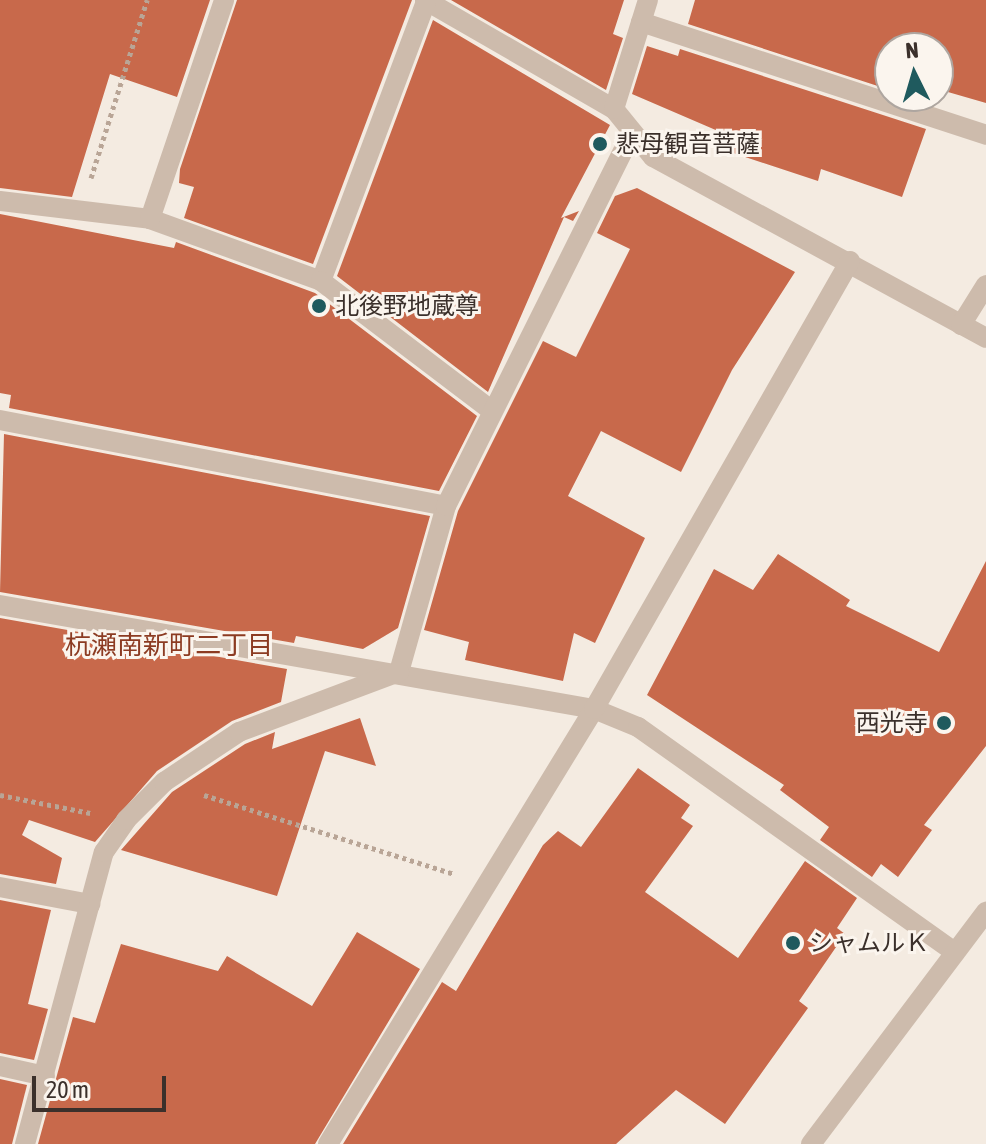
<!DOCTYPE html>
<meta charset="utf-8">
<style>
body{margin:0}
#map{position:relative;width:986px;height:1144px;overflow:hidden;background:#f4ebe1;font-family:"Asap Condensed","Noto Sans JP",sans-serif}
div>[style]{position:absolute}
[style*='--x']{left:calc(var(--x)*1px);top:calc(var(--y)*1px);width:calc(var(--w)*1px);rotate:calc(var(--a)*1deg)}
.building>*{inset:0;background:#c8694b}
.path>*{height:5px;margin-top:-2.5px;transform-origin:0;background:repeating-linear-gradient(90deg,#b9a596 0 4px,transparent 0 8px)}
.service>*{height:20px;margin:-10px;padding:0 10px;transform-origin:10px;border-radius:10px;background:#cdbbac}
.minor>*{height:20px;margin:-10px;padding:0 10px;transform-origin:10px;border-radius:10px;background:#cdbbac}
.tertiary>*{height:20px;margin:-10px;padding:0 10px;transform-origin:10px;border-radius:10px;background:#cdbbac}
.dots>*{width:22px;height:22px;translate:-50% -50%;box-sizing:border-box;border:4px solid #fbf5ee;border-radius:50%}
span{translate:-50% -50%;white-space:nowrap;text-align:center;line-height:1.15;-webkit-text-stroke:6px #fbf5ee;paint-order:stroke}
.poi-label{font-size:24px;color:#3b302b}
.left{translate:0 -50%;text-align:left}
.right{translate:-100% -50%;text-align:right}
.neighbourhood-label{font-size:26px;color:#8c3b22}
.north{position:absolute;left:874px;top:32px;width:80px;height:80px;box-sizing:border-box;background:#fbf5ee;border:2px solid #aea6a0;border-radius:50%;rotate:355deg;font-size:22px;font-weight:700;line-height:32px;text-align:center;color:#3b302b}
.north::after{content:'';display:block;margin:auto;width:28px;height:36px;background:#1f5a5e;clip-path:polygon(50% 0,100% 100%,50% 72%,0 100%)}
.scale{position:absolute;left:32px;top:1076px;width:134px;height:36px;box-sizing:border-box;border:4px solid #3b302b;border-top:0;padding-left:10px;font-size:24px;line-height:28px;white-space:nowrap;color:#3b302b;-webkit-text-stroke:6px #fbf5ee;paint-order:stroke}
</style>
<div id="map">
<div class="building">
<i style="clip-path:polygon(0 0,210px 0,177px 97px,110px 74px,72px 197px,0 188px)"></i>
<i style="clip-path:polygon(237px 0,412px 0,313px 264px,184px 218px,194px 187px,179px 183px,180px 169px)"></i>
<i style="clip-path:polygon(451px 0,624px 0,613px 34px,623px 38px,606px 90px)"></i>
<i style="clip-path:polygon(695px 0,986px 0,986px 103px,941px 90px,935px 105px,909px 96px,938px 96px,938px 48px,890px 48px,890px 90px,688px 24px)"></i>
<i style="clip-path:polygon(433px 20px,610px 125px,561px 218px,579px 211px,573px 221px,564px 217px,488px 392px,337px 276px)"></i>
<i style="clip-path:polygon(647px 46px,678px 56px,680px 49px,926px 129px,902px 197px,821px 169px,818px 181px,727px 151px,730px 141px,716px 137px,718px 131px,632px 94px)"></i>
<i style="clip-path:polygon(637px 188px,795px 272px,732px 370px,681px 472px,601px 431px,568px 496px,645px 538px,595px 643px,574px 633px,563px 681px,465px 660px,469px 642px,424px 630px,458px 511px,543px 341px,576px 357px,630px 249px,597px 233px,615px 196px)"></i>
<i style="clip-path:polygon(0 214px,174px 248px,176px 242px,315px 293px,477px 416px,439px 491px,9px 408px,11px 395px,0 393px)"></i>
<i style="clip-path:polygon(4px 434px,430px 516px,398px 628px,363px 649px,296px 636px,294px 643px,0 592px)"></i>
<i style="clip-path:polygon(778px 554px,850px 600px,846px 606px,939px 652px,986px 561px,986px 746px,924px 825px,932px 830px,898px 877px,881px 864px,872px 877px,820px 840px,829px 827px,780px 790px,784px 785px,647px 695px,714px 569px,753px 590px)"></i>
<i style="clip-path:polygon(0 618px,287px 669px,281px 702px,232px 721px,157px 771px,95px 842px,29px 820px,22px 835px,62px 858px,56px 884px,0 874px)"></i>
<i style="clip-path:polygon(360px 718px,376px 766px,325px 751px,277px 896px,121px 850px,172px 792px,245px 744px,275px 732px,272px 749px)"></i>
<i style="clip-path:polygon(638px 768px,690px 805px,681px 818px,693px 826px,645px 892px,738px 958px,805px 861px,857px 898px,837px 928px,845px 934px,799px 1001px,808px 1008px,725px 1124px,676px 1090px,616px 1144px,343px 1144px,442px 982px,456px 991px,543px 845px,558px 831px,581px 847px)"></i>
<i style="clip-path:polygon(0 900px,51px 910px,28px 1004px,48px 1009px,34px 1060px,0 1053px)"></i>
<i style="clip-path:polygon(357px 932px,420px 969px,315px 1144px,38px 1144px,73px 1017px,95px 1023px,121px 944px,218px 971px,227px 956px,312px 1006px)"></i>
<i style="clip-path:polygon(0 1079px,27px 1085px,12px 1144px,0 1144px)"></i>
</div>
<div class="path">
<i style="--x:91;--y:178;--w:187;--a:-72.5"></i>
<i style="--x:0;--y:795;--w:92;--a:11.3"></i>
<i style="--x:204;--y:795;--w:262;--a:17.5"></i>
</div>
<div class="service">
<i style="--x:0;--y:887;--w:92;--a:10.7"></i>
<i style="--x:0;--y:1066;--w:46;--a:12.5"></i>
</div>
<div class="minor">
<i style="--x:425;--y:0;--w:218;--a:30"></i>
<i style="--x:614;--y:109;--w:62;--a:50.9"></i>
<i style="--x:653;--y:157;--w:379;--a:28.5"></i>
<i style="--x:641;--y:22;--w:363;--a:18.1"></i>
<i style="--x:614;--y:109;--w:114;--a:-72.7"></i>
<i style="--x:0;--y:201;--w:151;--a:6.8"></i>
<i style="--x:150;--y:219;--w:182;--a:19.9"></i>
<i style="--x:321;--y:281;--w:299;--a:-69.4"></i>
<i style="--x:150;--y:219;--w:231;--a:-71.3"></i>
<i style="--x:321;--y:281;--w:215;--a:37.2"></i>
<i style="--x:961;--y:325;--w:47;--a:-58"></i>
<i style="--x:0;--y:420;--w:454;--a:10.9"></i>
<i style="--x:0;--y:605;--w:603;--a:9.93"></i>
<i style="--x:594;--y:709;--w:48;--a:22.2"></i>
<i style="--x:638;--y:727;--w:389;--a:35.4"></i>
<i style="--x:399;--y:672;--w:173;--a:-74.2"></i>
<i style="--x:446;--y:506;--w:412;--a:-63.5"></i>
<i style="--x:25;--y:1144;--w:302;--a:-74.9"></i>
<i style="--x:104;--y:852;--w:39;--a:-55"></i>
<i style="--x:126;--y:820;--w:54;--a:-45"></i>
<i style="--x:164;--y:782;--w:90;--a:-33.7"></i>
<i style="--x:239;--y:732;--w:171;--a:-20.6"></i>
<i style="--x:328;--y:1144;--w:510;--a:-58.55"></i>
<i style="--x:594;--y:709;--w:516;--a:-60.26"></i>
</div>
<div class="tertiary">
<i style="--x:811;--y:1144;--w:291;--a:-53"></i>
</div>
<div class="dots">
<i style="left:600px;top:144px;background:#1f5a5e"></i>
<i style="left:319px;top:306px;background:#1f5a5e"></i>
<i style="left:944px;top:723px;background:#1f5a5e"></i>
<i style="left:793px;top:943px;background:#1f5a5e"></i>
</div>
<div class="poi-label">
<span class="left" style="left:616px;top:144px">悲母観音菩薩</span>
<span class="left" style="left:335px;top:306px">北後野地蔵尊</span>
<span class="right" style="left:928px;top:723px">西光寺</span>
<span class="left" style="left:809px;top:943px">シャムルＫ</span>
</div>
<div class="neighbourhood-label">
<span style="left:169px;top:646px">杭瀬南新町二丁目</span>
</div>
<div class="north">N</div>
<div class="scale">20 m</div>
</div>
